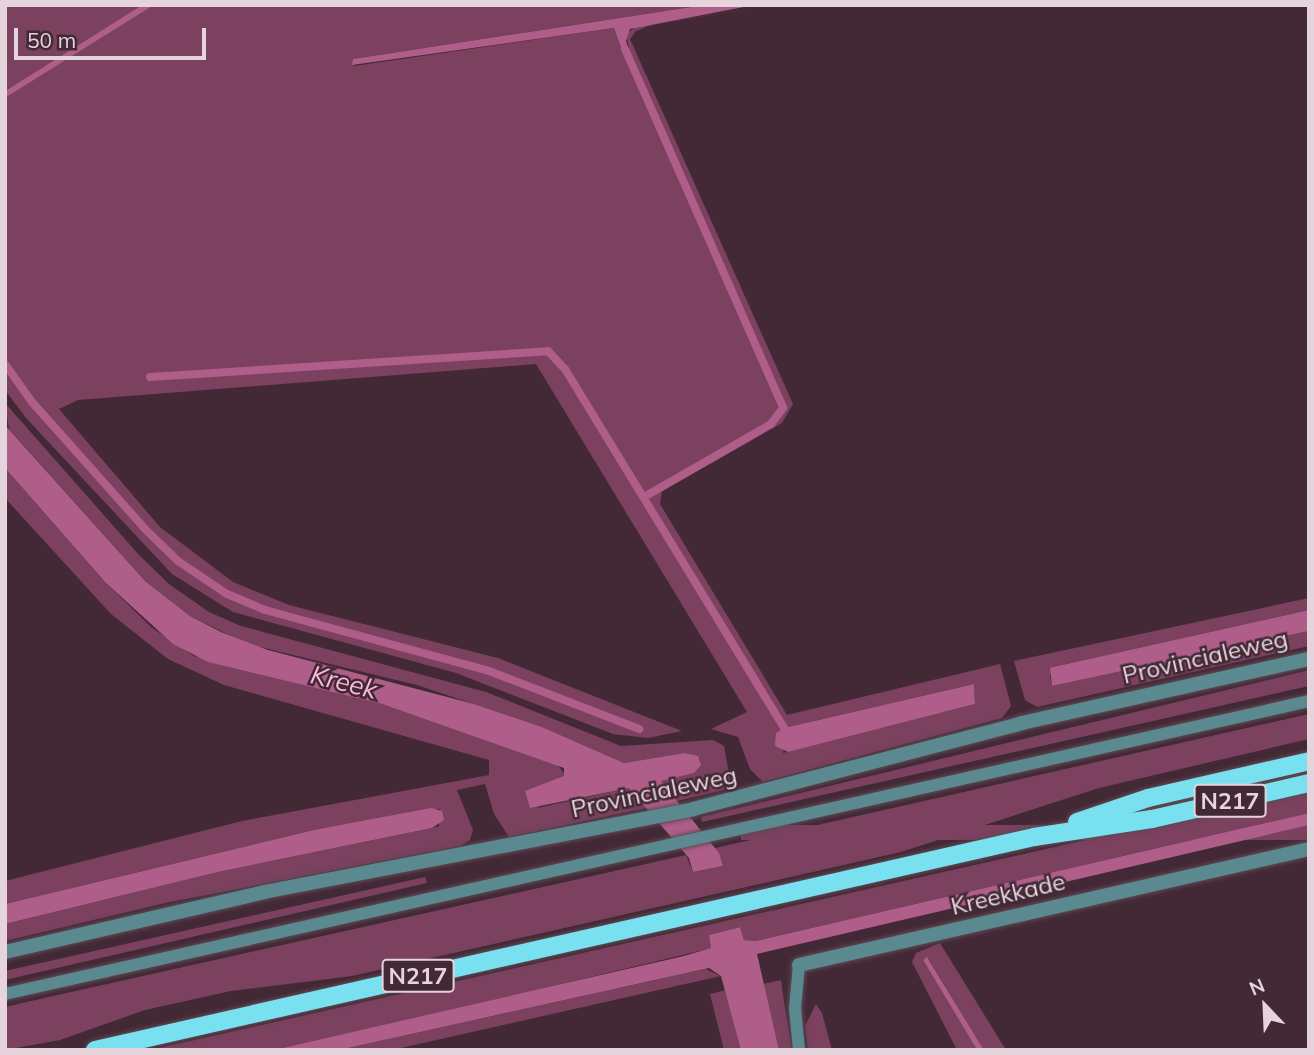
<!DOCTYPE html>
<style>
body{margin:0}
#map{position:relative;width:1314px;height:1055px;overflow:hidden;background:#432936;font-family:Mulish,sans-serif}
div>[style]{position:absolute}
[style*='--x']{left:calc(var(--x)*1px);top:calc(var(--y)*1px);width:calc(var(--w)*1px);rotate:calc(var(--a)*1deg)}
.green>*{inset:0;background:#7b415f;transform-origin:0 0}
.water>*{inset:0;background:#ae5e88}
.stream>*{height:8px;margin:-4px;padding:0 4px;transform-origin:4px;border-radius:4px;background:#ae5e88}
.roads{filter:drop-shadow(0 0 2px #604854) drop-shadow(0 0 2px #604854)}
.service>*{height:12px;margin:-6px;padding:0 6px;transform-origin:6px;border-radius:6px;background:#5a8990}
.minor>*{height:14px;margin:-7px;padding:0 7px;transform-origin:7px;border-radius:7px;background:#5a8990}
.primary>*{height:18px;margin:-9px;padding:0 9px;transform-origin:9px;border-radius:9px;background:#78e0ee}
span{translate:-50% -50%;white-space:nowrap;text-align:center;line-height:1.15;-webkit-text-stroke:5px #432936;paint-order:stroke}
.shield-label span{padding:2px 5px;background:#432936;border:2px solid;border-radius:5px;-webkit-text-stroke-width:0}
.shield-label{font-size:23px;color:#e5d4dc;font-weight:700}
.street-label{font-size:24px;color:#e5d4dc}
.water-label{font-size:26px;color:#fbb8d8;font-style:italic}
.frame{position:absolute;inset:0;border:7px solid #e5d4dc;pointer-events:none}
.north{position:absolute;left:1230px;top:971px;width:70px;height:70px;-webkit-text-stroke:5px #432936;paint-order:stroke;rotate:337deg;font-size:19px;font-weight:700;line-height:28px;text-align:center;color:#e5d4dc}
.north::after{content:'';display:block;margin:auto;width:24px;height:32px;background:#e5d4dc;clip-path:polygon(50% 0,100% 100%,50% 72%,0 100%)}
.scale{position:absolute;left:14px;top:28px;width:192px;height:32px;box-sizing:border-box;border:4px solid #e5d4dc;border-top:0;padding-left:9px;font-size:21px;line-height:24px;white-space:nowrap;color:#e5d4dc;-webkit-text-stroke:5px #432936;paint-order:stroke}
</style>
<div id="map">
<div class="green">
<i style="clip-path:polygon(5px 5px,142px 5px,5px 91px)"></i>
<i style="clip-path:polygon(evenodd,154px 5px,704px 5px,353px 59px,354px 66px,614px 28px,626px 60px,631px 58px,626px 34px,636px 27px,772px 5px,651px 25px,636px 31px,630px 39px,793px 404px,782px 423px,662px 491px,660px 504px,787px 715px,1000px 664px,1011px 706px,1002px 718px,763px 782px,750px 769px,738px 737px,711px 729px,747px 712px,536px 364px,78px 400px,59px 409px,160px 527px,233px 582px,289px 605px,498px 658px,682px 731px,648px 738px,613px 734px,456px 673px,233px 612px,172px 574px,26px 418px,5px 390px,5px 98px,154px 5px,974px 684px,975px 704px,783px 753px,784px 728px,974px 684px)"></i>
<i style="clip-path:polygon(5px 403px,139px 555px,169px 584px,209px 612px,241px 626px,486px 692px,621px 746px,713px 740px,724px 746px,731px 785px,728px 789px,677px 801px,660px 781px,694px 773px,684px 753px,624px 763px,542px 727px,417px 685px,248px 644px,190px 616px,145px 581px,9px 429px)"></i>
<i style="clip-path:polygon(5px 468px,106px 583px,151px 627px,194px 656px,382px 704px,557px 764px,565px 775px,537px 808px,629px 788px,646px 808px,509px 837px,494px 814px,485px 784px,457px 790px,473px 830px,470px 840px,460px 846px,170px 902px,5px 941px,5px 924px,218px 872px,432px 828px,439px 826px,440px 809px,314px 830px,5px 904px,5px 881px,242px 821px,489px 775px,489px 760px,224px 685px,168px 659px,111px 614px,5px 498px)"></i>
<i style="clip-path:polygon(1309px 598px,1309px 610px,1053px 667px,1050px 676px,1052px 686px,1309px 631px,1309px 646px,1037px 707px,1025px 700px,1014px 661px)"></i>
<i style="clip-path:polygon(1309px 670px,1309px 686px,702px 822px,701px 817px)"></i>
<i style="clip-path:polygon(1309px 714px,1309px 739px,1099px 788px,901px 852px,352px 976px,231px 991px,145px 1010px,60px 1040px,5px 1050px,5px 1007px,22px 1003px,686px 855px,693px 872px,723px 866px,715px 848px)"></i>
<i style="clip-path:polygon(1309px 790px,1309px 813px,756px 941px,744px 940px,740px 927px,709px 935px,712px 948px,431px 1015px,274px 1050px,150px 1050px)"></i>
<i style="left:1309px;top:825px;width:15px;height:568px;rotate:90deg"></i>
<i style="clip-path:polygon(425px 877px,427px 883px,5px 980px,5px 971px)"></i>
<i style="clip-path:polygon(940px 943px,1006px 1050px,984px 1050px,928px 958px,923px 960px,977px 1050px,957px 1050px,912px 962px,916px 953px)"></i>
<i style="clip-path:polygon(705px 969px,721px 976px,392px 1050px,339px 1050px)"></i>
<i style="clip-path:polygon(781px 980px,785px 1008px,792px 1050px,779px 1050px,763px 984px)"></i>
<i style="clip-path:polygon(726px 990px,733px 1014px,741px 1050px,724px 1050px,710px 994px)"></i>
<i style="clip-path:polygon(816px 1004px,822px 1013px,832px 1050px,808px 1050px,805px 1026px)"></i>
</div>
<div class="water">
<i style="clip-path:polygon(142px 5px,154px 5px,5px 98px,5px 91px)"></i>
<i style="clip-path:polygon(704px 5px,754px 5px,630px 29px,626px 41px,632px 59px,626px 61px,614px 28px,352px 65px,353px 59px)"></i>
<i style="clip-path:polygon(5px 425px,145px 581px,190px 616px,221px 632px,268px 650px,474px 704px,542px 727px,624px 763px,684px 753px,698px 756px,701px 765px,694px 773px,661px 781px,719px 853px,723px 866px,693px 872px,689px 858px,629px 788px,530px 808px,525px 791px,564px 776px,564px 768px,382px 704px,208px 662px,173px 644px,106px 583px,5px 468px)"></i>
<i style="clip-path:polygon(1309px 610px,1309px 631px,1052px 686px,1050px 668px,1053px 667px)"></i>
<i style="clip-path:polygon(974px 684px,975px 704px,788px 752px,775px 746px,776px 733px,784px 728px)"></i>
<i style="clip-path:polygon(431px 808px,442px 811px,444px 820px,432px 828px,218px 872px,5px 924px,5px 904px,314px 830px)"></i>
<i style="clip-path:polygon(1309px 813px,1309px 825px,757px 954px,779px 1050px,741px 1050px,721px 976px,709px 968px,339px 1050px,274px 1050px,684px 956px,711px 948px,709px 935px,740px 927px,744px 940px,756px 941px)"></i>
<i style="clip-path:polygon(927px 957px,984px 1050px,977px 1050px,923px 960px)"></i>
</div>
<div class="stream">
<i style="--x:625;--y:49;--w:392;--a:66.2"></i>
<i style="--x:783;--y:408;--w:20;--a:127"></i>
<i style="--x:771;--y:424;--w:146;--a:150.1"></i>
<i style="--x:5;--y:364;--w:47;--a:54.6"></i>
<i style="--x:32;--y:402;--w:171;--a:48.3"></i>
<i style="--x:146;--y:530;--w:45;--a:44.1"></i>
<i style="--x:178;--y:561;--w:59;--a:34"></i>
<i style="--x:227;--y:594;--w:41;--a:22.8"></i>
<i style="--x:265;--y:610;--w:232;--a:15.2"></i>
<i style="--x:489;--y:671;--w:161;--a:21.1"></i>
<i style="--x:150;--y:377;--w:399;--a:-3.7"></i>
<i style="--x:548;--y:351;--w:25;--a:47"></i>
<i style="--x:565;--y:369;--w:430;--a:58.6"></i>
</div>
<div class="roads">
<div class="service">
<i style="--x:799;--y:965;--w:43;--a:95.3"></i>
<i style="--x:795;--y:1008;--w:42;--a:84.6"></i>
<i style="--x:5;--y:994;--w:1337;--a:-12.66"></i>
</div>
<div class="minor">
<i style="--x:5;--y:952;--w:266;--a:-13"></i>
<i style="--x:264;--y:892;--w:437;--a:-10.9"></i>
<i style="--x:693;--y:809;--w:340;--a:-14.6"></i>
<i style="--x:1022;--y:723;--w:294;--a:-12.6"></i>
<i style="--x:799;--y:965;--w:523;--a:-12.81"></i>
</div>
<div class="primary">
<i style="--x:1077;--y:822;--w:75;--a:-18.7"></i>
<i style="--x:1148;--y:798;--w:165;--a:-12.9"></i>
<i style="--x:95;--y:1050;--w:963;--a:-12.78"></i>
<i style="--x:1034;--y:837;--w:119;--a:-8.7"></i>
<i style="--x:1152;--y:819;--w:161;--a:-12.9"></i>
</div>
</div>
<div class="shield-label">
<span style="left:1230px;top:801px">N217</span>
<span style="left:418px;top:976px">N217</span>
</div>
<div class="street-label">
<span style="left:1205px;top:657px;rotate:-13deg">Provincialeweg</span>
<span style="left:654px;top:792px;rotate:-12deg">Provincialeweg</span>
<span style="left:1008px;top:894px;rotate:-13deg">Kreekkade</span>
</div>
<div class="water-label">
<span style="left:344px;top:682px;rotate:14deg">Kreek</span>
</div>
<div class="frame"></div>
<div class="north">N</div>
<div class="scale">50 m</div>
</div>
